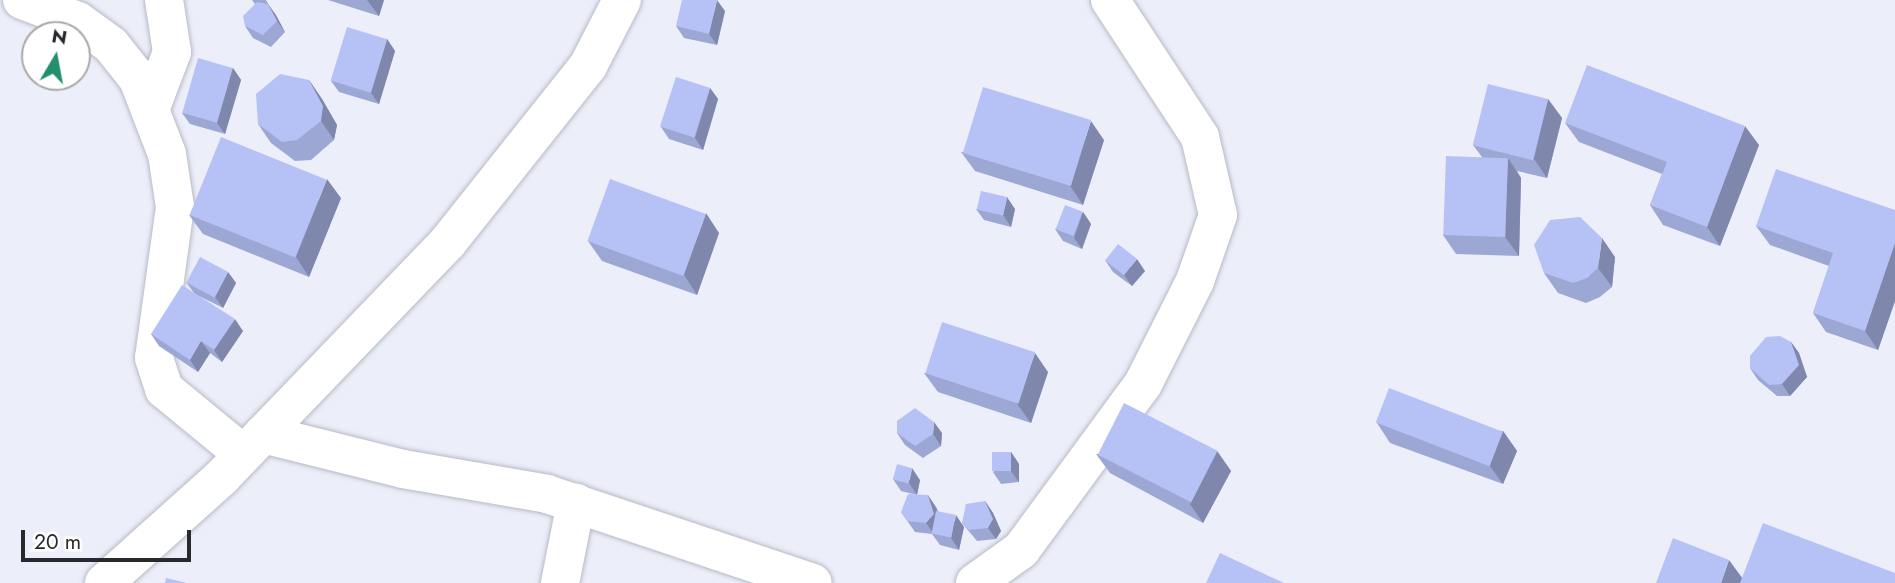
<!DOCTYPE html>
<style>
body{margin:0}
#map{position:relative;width:1895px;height:583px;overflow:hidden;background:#eceffa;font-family:Jost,sans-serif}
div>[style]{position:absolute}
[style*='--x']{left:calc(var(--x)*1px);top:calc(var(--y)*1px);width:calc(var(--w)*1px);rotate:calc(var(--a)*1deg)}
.roads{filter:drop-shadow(0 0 2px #b7bac5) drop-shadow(0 0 2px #b7bac5)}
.street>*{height:38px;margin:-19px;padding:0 19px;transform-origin:19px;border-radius:19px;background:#fff}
.wall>*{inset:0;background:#9da7d3}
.shaded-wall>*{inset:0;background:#7f88ac}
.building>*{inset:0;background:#b6c2f5;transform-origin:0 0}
span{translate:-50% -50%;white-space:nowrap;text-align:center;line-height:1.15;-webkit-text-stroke:5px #fff;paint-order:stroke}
.north{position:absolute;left:21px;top:21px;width:70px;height:70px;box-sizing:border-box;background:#fff;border:2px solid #a9a9ab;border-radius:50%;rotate:10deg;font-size:19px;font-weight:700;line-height:28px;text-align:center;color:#28292d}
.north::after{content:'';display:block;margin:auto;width:24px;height:32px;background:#248f6e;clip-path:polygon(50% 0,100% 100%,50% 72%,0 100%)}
.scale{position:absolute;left:21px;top:530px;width:170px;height:32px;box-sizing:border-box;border:4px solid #28292d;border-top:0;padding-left:9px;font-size:21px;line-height:24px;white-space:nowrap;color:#28292d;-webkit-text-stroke:5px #fff;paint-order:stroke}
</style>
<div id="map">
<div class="roads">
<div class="street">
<i style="--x:22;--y:0;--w:60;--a:20.6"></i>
<i style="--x:78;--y:21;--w:41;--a:36"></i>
<i style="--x:111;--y:45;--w:43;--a:51.5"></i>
<i style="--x:138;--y:79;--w:80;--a:68.9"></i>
<i style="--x:167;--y:154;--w:54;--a:81.4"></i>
<i style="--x:175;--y:207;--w:152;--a:97.9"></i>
<i style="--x:154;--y:358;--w:33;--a:72"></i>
<i style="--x:164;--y:389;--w:102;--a:39.4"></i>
<i style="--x:150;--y:110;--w:62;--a:-69.2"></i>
<i style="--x:172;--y:52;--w:53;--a:-98.7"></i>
<i style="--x:263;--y:434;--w:144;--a:14"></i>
<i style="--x:403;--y:469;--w:146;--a:9.8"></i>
<i style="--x:547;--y:494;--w:280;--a:18.5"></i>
<i style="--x:104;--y:583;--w:159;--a:-41.9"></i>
<i style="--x:222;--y:477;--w:326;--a:-46.1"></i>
<i style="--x:448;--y:242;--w:225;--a:-51.5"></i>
<i style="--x:588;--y:66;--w:74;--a:-62.7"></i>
<i style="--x:560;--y:583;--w:82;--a:-78.7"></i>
<i style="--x:975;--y:583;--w:57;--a:-35.7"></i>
<i style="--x:1021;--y:550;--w:206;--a:-53.7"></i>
<i style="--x:1143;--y:384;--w:115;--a:-63.2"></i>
<i style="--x:1195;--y:281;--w:70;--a:-70.8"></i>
<i style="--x:1218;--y:215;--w:80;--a:-103"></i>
<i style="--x:1200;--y:137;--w:164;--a:-123.3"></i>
</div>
</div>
<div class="wall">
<i style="clip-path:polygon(252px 0,266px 0,285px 32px,271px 47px,253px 38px,245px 26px,255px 4px)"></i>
<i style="clip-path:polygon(328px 0,384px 0,379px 16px)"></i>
<i style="clip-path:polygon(725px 11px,717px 45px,684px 38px,676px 26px)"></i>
<i style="clip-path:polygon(387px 39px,395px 51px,379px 104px,339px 92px,331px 81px)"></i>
<i style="clip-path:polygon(233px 68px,241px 80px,225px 134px,190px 124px,182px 113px)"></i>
<i style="clip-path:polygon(309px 80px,322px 99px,337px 125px,334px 140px,311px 160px,295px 161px,271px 143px,258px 124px)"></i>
<i style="clip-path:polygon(710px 88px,718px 99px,703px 150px,669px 139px,661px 127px)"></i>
<i style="clip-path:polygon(1548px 99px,1562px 118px,1547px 178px,1517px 171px,1521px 178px,1519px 256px,1456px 254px,1443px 235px,1482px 157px,1473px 145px)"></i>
<i style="clip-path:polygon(1565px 123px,1759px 145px,1720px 246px,1663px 225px,1650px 205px,1662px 174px,1579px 142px)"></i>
<i style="clip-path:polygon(1104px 140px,1083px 205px,975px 171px,961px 152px)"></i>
<i style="clip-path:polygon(341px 198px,309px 277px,203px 234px,189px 215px)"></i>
<i style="clip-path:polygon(976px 209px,1015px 209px,1011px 227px,984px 220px)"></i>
<i style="clip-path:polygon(1895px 210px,1895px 301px,1878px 350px,1826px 332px,1813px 313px,1829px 266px,1770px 245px,1756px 226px)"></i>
<i style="clip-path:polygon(1083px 212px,1091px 224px,1082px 249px,1063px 241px,1055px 229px)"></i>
<i style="clip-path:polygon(719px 233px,697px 295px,602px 261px,588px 241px)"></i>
<i style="clip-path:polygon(1615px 257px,1612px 287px,1600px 297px,1586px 303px,1558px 293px,1544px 273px)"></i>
<i style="clip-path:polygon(1105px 260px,1145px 271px,1132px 286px,1113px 272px)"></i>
<i style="clip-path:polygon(228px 272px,236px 283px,223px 308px,197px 295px,243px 331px,222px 362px,210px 353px,198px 372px,159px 346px,151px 334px,194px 293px,186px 282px)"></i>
<i style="clip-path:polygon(1791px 342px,1799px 353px,1807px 377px,1790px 396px,1777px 396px,1758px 380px,1750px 368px)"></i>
<i style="clip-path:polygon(1048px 372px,1031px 423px,938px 392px,924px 373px)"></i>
<i style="clip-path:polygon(1377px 423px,1503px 431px,1517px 451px,1503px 484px,1390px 443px)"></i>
<i style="clip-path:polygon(897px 433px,942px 433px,941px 446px,923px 458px,905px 445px)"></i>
<i style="clip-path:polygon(1217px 451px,1231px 471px,1203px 523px,1110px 473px,1096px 454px)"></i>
<i style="clip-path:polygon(1011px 452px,1019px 464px,1019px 482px,1001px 484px,993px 472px)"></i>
<i style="clip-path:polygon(893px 479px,920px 480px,917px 495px,901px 491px)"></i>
<i style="clip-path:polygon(985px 501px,993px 513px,1001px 531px,996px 539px,977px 541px,962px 523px)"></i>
<i style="clip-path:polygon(936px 507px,938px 511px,964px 527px,959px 550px,940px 545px,932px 534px,915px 532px,901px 512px)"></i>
</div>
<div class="shaded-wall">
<i style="clip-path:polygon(367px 0,384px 0,379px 16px)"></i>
<i style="clip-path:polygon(717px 0,725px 11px,717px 45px,709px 34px)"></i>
<i style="clip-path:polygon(268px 4px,276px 15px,285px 32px,277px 21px)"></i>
<i style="clip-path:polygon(387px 39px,395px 51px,379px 104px,371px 93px)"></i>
<i style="clip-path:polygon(233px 68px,241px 80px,225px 134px,217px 123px)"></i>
<i style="clip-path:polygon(309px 80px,322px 99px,337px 125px,334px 140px,321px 121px)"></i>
<i style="clip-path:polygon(710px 88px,718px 99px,703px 150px,695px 138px)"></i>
<i style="clip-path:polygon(1548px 99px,1562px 118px,1547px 178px,1534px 159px)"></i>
<i style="clip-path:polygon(1091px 121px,1104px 140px,1083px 205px,1070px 186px)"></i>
<i style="clip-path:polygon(1745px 126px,1759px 145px,1720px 246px,1707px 227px)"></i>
<i style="clip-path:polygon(1508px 158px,1521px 178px,1519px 256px,1505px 237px)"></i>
<i style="clip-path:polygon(327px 179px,341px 198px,309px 277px,296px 257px)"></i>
<i style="clip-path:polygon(1007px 197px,1015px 209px,1011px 227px,1003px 215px)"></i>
<i style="clip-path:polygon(1083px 212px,1091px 224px,1082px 249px,1074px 238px)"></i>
<i style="clip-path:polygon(706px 213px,719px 233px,697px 295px,684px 275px)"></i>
<i style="clip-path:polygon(1602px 238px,1615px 257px,1612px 287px,1598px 268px)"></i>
<i style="clip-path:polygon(1895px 243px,1895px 301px,1878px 350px,1865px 331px)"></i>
<i style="clip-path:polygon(1137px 259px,1145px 271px,1132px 286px,1124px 275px)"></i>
<i style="clip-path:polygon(228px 272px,236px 283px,223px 308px,215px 297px)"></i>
<i style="clip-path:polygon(235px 319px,243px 331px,222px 362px,214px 350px)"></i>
<i style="clip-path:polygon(201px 341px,210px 353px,198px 372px,190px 360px)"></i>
<i style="clip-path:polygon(1791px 342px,1799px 353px,1807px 377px,1790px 396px,1782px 384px)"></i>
<i style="clip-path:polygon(1035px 353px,1048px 372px,1031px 423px,1017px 404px)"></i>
<i style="clip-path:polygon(934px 422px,942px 433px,941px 446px,933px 434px)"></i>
<i style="clip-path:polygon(1503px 431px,1517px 451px,1503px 484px,1489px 465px)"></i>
<i style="clip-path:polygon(1217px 451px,1231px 471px,1203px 523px,1190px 504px)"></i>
<i style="clip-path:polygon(1011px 452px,1019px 464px,1019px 482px,1011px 471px)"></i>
<i style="clip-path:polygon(912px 468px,920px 480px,917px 495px,909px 483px)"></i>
<i style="clip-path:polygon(928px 495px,936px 507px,942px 526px,934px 534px,926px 523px)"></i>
<i style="clip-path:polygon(985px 501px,993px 513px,1001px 531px,996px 539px,988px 528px)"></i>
<i style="clip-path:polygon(956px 515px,964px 527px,959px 550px,951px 538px)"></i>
<i style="clip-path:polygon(1729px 560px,1743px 579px,1742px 583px,1721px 583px)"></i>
</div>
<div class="building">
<i style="clip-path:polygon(682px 0,717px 0,709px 34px,676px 26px)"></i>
<i style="clip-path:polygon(257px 2px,268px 4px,277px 21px,263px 35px,245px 26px,243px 16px)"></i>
<i style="left:347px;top:27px;width:42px;height:56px;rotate:17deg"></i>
<i style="left:198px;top:58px;width:36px;height:57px;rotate:16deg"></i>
<i style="clip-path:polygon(1587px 65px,1745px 126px,1707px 227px,1650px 205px,1667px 162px,1565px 123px)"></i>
<i style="clip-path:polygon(280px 74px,309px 80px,323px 106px,321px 121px,297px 140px,282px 142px,258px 124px,256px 94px)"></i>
<i style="left:676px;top:77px;width:36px;height:52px;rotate:18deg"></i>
<i style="left:1488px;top:84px;width:62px;height:63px;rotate:14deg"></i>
<i style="left:983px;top:87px;width:113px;height:69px;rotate:17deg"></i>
<i style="left:221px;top:137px;width:114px;height:84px;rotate:22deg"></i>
<i style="left:1446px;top:156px;width:62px;height:79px;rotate:2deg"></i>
<i style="clip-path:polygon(1776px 169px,1895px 210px,1895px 243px,1865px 331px,1813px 313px,1833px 253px,1756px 226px)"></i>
<i style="left:610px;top:179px;width:102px;height:66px;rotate:20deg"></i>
<i style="left:981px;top:191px;width:27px;height:19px;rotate:13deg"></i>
<i style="left:1065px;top:205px;width:19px;height:26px;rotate:21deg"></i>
<i style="clip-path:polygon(1580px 217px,1602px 238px,1598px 268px,1587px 278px,1573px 283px,1544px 273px,1534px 245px,1550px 220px)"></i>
<i style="left:1118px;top:244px;width:24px;height:21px;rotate:38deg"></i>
<i style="left:200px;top:257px;width:32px;height:29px;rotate:28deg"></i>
<i style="clip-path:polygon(182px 285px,235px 319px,214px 350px,201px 341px,190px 360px,151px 334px)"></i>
<i style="left:942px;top:322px;width:98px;height:54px;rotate:18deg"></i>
<i style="clip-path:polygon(1780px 336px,1791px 342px,1799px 365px,1782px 384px,1769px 385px,1750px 368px,1750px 356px,1766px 337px)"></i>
<i style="left:1389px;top:388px;width:122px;height:37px;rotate:21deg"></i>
<i style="left:1124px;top:403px;width:105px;height:58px;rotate:27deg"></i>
<i style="clip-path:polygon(915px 408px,934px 422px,933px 434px,915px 446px,897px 433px,897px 421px)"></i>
<i style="left:1011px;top:452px;width:19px;height:19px;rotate:90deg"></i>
<i style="left:897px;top:464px;width:16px;height:16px;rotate:15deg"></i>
<i style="clip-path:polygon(908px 494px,928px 495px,934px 514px,926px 523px,907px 521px,901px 512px)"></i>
<i style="clip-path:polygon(985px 501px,993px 519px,988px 528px,969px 530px,962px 523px,966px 504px)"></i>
<i style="left:936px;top:511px;width:20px;height:23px;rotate:11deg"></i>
<i style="clip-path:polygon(1763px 523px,1895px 573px,1895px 583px,1740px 583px)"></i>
<i style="clip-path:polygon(1673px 538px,1729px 560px,1721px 583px,1656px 583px)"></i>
<i style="clip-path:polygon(1220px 553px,1284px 583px,1206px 583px)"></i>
<i style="clip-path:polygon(166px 578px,187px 583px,165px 583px)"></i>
</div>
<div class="north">N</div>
<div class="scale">20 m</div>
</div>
